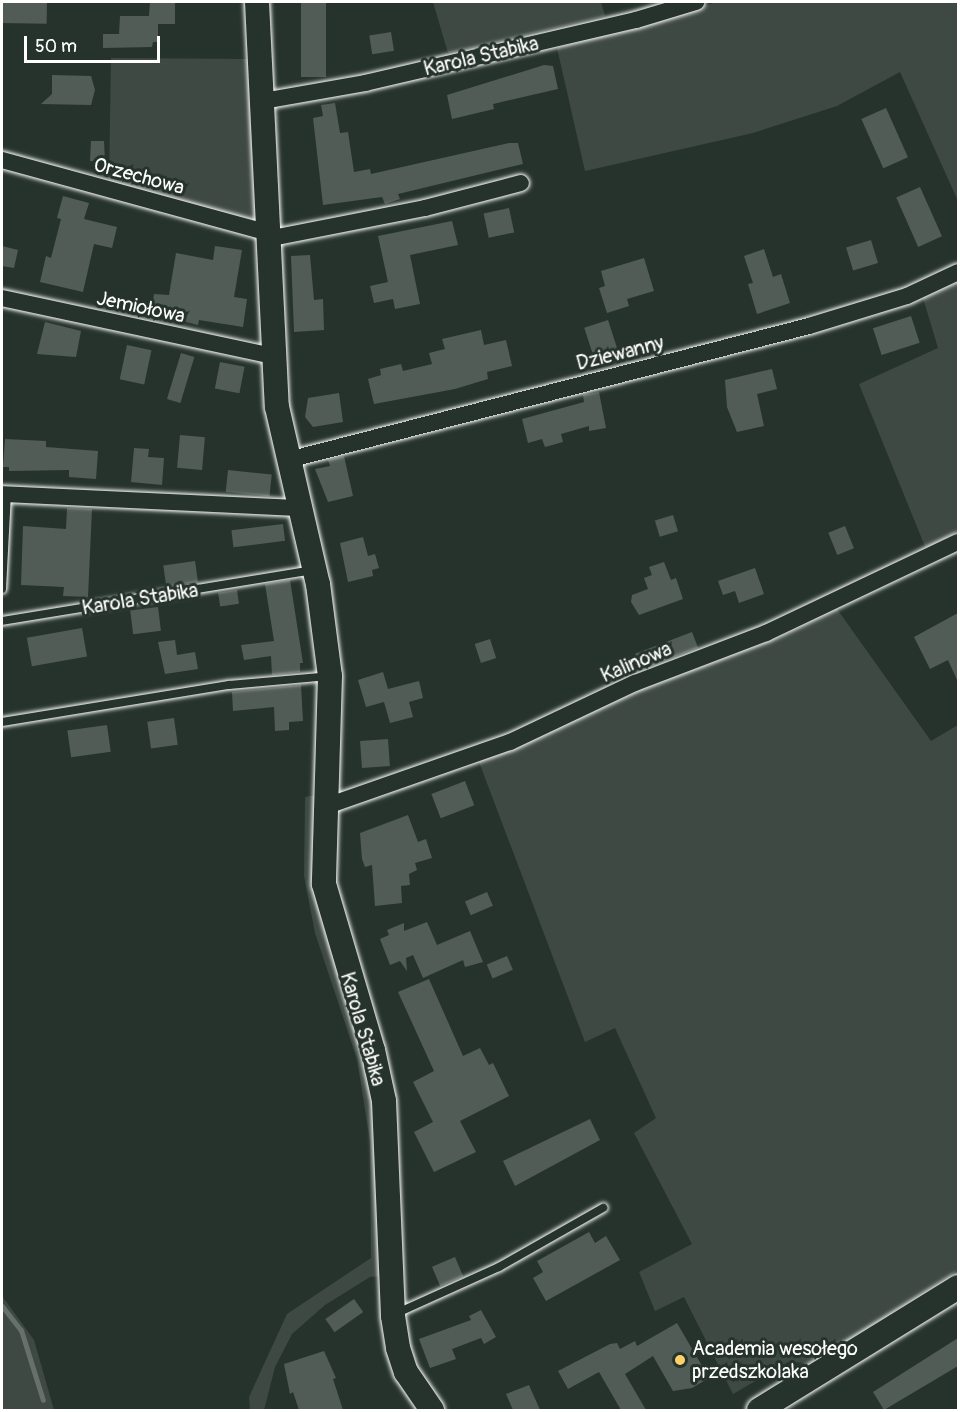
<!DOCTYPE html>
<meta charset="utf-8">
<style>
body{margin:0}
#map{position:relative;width:960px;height:1412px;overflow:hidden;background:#26332d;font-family:Pangolin,sans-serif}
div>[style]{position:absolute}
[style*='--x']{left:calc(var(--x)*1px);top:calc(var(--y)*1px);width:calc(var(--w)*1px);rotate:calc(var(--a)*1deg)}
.green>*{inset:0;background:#3e4944}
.stream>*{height:5px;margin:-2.5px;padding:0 2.5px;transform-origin:2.5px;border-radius:2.5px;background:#67706c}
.building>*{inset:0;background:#515c57;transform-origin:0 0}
.roads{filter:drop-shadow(0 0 2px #fff) drop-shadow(0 0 2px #fff)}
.lane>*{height:8px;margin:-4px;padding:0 4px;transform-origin:4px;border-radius:4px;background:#26332d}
.street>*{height:16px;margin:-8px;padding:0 8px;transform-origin:8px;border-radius:8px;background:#26332d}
.secondary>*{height:24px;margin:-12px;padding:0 12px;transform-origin:12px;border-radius:12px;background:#26332d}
.dots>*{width:16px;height:16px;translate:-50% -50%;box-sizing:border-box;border:3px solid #26332d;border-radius:50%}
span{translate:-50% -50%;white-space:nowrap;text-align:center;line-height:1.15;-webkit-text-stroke:6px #26332d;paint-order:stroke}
.street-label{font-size:20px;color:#fff}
.poi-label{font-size:20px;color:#fff}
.left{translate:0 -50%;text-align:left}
.frame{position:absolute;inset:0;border:3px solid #fff;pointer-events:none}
.scale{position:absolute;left:24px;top:36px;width:136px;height:27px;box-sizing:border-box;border:3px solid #fff;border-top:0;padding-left:8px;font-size:18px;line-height:21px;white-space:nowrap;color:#fff;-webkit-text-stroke:4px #26332d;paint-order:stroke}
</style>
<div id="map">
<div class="green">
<i style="clip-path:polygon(433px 2px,601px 2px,605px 16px,448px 53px)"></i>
<i style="clip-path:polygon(717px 2px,958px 2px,958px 201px,900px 72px,837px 106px,753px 133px,585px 171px,557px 48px)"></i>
<i style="clip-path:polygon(111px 58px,250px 59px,257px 223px,109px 183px)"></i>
<i style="clip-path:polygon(958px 281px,958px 531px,926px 549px,859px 384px,938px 348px,923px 298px)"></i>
<i style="clip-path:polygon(837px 609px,931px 741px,958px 725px,958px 1270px,812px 1363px,788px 1362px,733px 1394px,684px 1297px,655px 1311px,639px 1272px,692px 1244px,634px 1133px,656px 1118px,615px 1028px,585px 1042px,479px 762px,643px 689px,780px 637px)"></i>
<i style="clip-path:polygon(317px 795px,316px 895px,329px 945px,360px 1033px,376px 1115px,382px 1276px,370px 1277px,325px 1305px,292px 1334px,275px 1367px,264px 1410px,250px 1410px,249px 1397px,287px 1314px,371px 1258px,370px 1141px,357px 1059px,315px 933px,304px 876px,305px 797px)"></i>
<i style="clip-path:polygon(2px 1296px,34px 1340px,54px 1410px,2px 1410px)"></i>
</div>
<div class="stream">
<i style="--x:2;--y:1306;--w:31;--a:52"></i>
<i style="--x:21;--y:1330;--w:73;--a:72.6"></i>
</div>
<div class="building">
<i style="left:2px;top:2px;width:45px;height:21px;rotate:1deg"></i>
<i style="clip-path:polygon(150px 2px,175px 2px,175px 24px,158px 24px,158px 42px,153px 42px,152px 47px,103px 48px,103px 34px,119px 34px,120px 16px,149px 16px)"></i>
<i style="left:301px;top:2px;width:25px;height:75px"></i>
<i style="left:391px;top:32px;width:19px;height:22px;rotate:81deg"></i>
<i style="clip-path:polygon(544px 65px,553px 66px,558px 89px,493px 104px,494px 109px,452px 119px,447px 95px)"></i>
<i style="clip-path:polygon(52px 75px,91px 76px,95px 90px,91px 105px,41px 104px,52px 94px)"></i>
<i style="clip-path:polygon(335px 103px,340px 133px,348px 132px,354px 172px,370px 169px,371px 174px,509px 143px,518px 143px,523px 164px,398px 194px,400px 199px,385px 204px,382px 197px,323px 205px,313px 118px,323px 116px,321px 105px)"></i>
<i style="left:886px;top:108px;width:54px;height:27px;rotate:66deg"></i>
<i style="clip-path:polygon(91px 141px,104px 141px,105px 162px,90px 161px)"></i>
<i style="left:920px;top:187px;width:54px;height:26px;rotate:66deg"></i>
<i style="clip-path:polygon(63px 196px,89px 203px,84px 219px,117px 227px,112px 248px,94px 244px,83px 292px,40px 282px,46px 256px,51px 258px,61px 219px,57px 218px)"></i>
<i style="left:509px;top:208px;width:25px;height:26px;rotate:78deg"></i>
<i style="clip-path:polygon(452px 221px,458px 245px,410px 255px,420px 304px,395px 309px,393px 299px,374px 303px,370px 286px,388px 282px,378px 236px)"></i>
<i style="left:871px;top:240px;width:24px;height:26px;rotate:73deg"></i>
<i style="clip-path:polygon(2px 246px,18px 250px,14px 268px,2px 266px)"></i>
<i style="clip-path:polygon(215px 246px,242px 250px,234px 297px,247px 299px,243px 327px,199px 320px,198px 325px,151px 313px,154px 294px,169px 295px,176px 253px,213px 260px)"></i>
<i style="clip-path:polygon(764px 249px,773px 277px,781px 274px,790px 303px,757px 314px,748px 284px,753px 283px,744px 256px)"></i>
<i style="clip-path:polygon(310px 255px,314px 300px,323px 299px,324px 330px,294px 332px,291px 256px)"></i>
<i style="clip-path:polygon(644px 258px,654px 291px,627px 299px,629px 306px,607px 313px,599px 288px,605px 286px,601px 271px)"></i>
<i style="left:911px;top:316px;width:28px;height:40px;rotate:72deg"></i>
<i style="left:608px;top:320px;width:33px;height:25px;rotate:72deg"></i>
<i style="clip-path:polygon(45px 322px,81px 331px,76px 357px,37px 354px)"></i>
<i style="clip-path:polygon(481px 330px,484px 345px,506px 340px,512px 366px,487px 372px,488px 379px,455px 389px,374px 404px,368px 379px,381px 375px,380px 369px,401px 364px,403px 371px,432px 364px,429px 353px,445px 349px,442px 339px)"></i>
<i style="left:127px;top:345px;width:25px;height:35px;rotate:12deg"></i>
<i style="left:181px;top:353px;width:14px;height:48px;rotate:17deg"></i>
<i style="left:220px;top:362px;width:25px;height:27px;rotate:11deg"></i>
<i style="clip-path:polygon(772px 369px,777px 389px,757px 394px,764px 426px,737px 432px,727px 407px,725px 380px)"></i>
<i style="clip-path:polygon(599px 392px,606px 428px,589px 431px,589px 426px,561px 434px,563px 442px,545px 447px,542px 439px,528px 443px,522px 419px,584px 402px,583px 395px)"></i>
<i style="clip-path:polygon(339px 393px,343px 422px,313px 427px,305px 417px,308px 398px)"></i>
<i style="left:180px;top:435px;width:25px;height:33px;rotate:5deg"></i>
<i style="clip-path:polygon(5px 439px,46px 441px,46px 447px,98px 451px,96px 479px,69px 477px,69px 470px,9px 471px,9px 467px,3px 467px)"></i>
<i style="clip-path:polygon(134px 448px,149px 449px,148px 457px,164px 458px,162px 485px,131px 482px)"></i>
<i style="clip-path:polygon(344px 456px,353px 496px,328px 502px,315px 469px,330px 466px,328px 460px)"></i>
<i style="left:228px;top:470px;width:44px;height:22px;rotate:6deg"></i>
<i style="clip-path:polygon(67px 508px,92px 509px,88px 597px,63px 596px,64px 587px,21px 585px,23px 526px,66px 529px)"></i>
<i style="left:673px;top:515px;width:17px;height:19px;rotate:73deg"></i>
<i style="left:283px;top:524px;width:17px;height:52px;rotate:83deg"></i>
<i style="left:845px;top:526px;width:24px;height:18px;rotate:68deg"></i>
<i style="clip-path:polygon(363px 537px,368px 556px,375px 554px,379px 568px,372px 570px,373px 576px,348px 582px,340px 543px)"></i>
<i style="left:195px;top:561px;width:21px;height:32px;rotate:82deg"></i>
<i style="clip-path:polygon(664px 562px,671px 580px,676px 578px,683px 599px,639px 615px,631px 602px,632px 595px,648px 589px,644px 578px,652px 575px,649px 567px)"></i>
<i style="clip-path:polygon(755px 568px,764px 594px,739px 603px,735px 591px,723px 595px,718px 581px)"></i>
<i style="clip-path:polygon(290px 580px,303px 663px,300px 663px,300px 672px,272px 675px,271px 656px,244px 660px,241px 645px,274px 641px,265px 584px)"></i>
<i style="left:237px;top:590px;width:14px;height:19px;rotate:82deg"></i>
<i style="left:158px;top:607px;width:24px;height:28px;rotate:83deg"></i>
<i style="clip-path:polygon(958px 613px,958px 682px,948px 660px,930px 669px,914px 637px)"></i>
<i style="left:82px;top:628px;width:29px;height:56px;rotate:80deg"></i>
<i style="left:692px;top:632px;width:17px;height:61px;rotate:69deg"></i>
<i style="left:490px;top:639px;width:20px;height:16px;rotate:72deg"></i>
<i style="clip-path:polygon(175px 640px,177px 655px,195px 652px,198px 669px,165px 674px,158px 642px)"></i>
<i style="clip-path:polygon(383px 672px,388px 689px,419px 681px,423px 698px,409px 702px,413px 717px,390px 723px,384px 702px,366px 707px,358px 680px)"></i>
<i style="clip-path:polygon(301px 685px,303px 721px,289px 722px,289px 730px,275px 731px,274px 707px,233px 711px,232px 692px)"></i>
<i style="left:174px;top:718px;width:27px;height:27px;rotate:82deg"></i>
<i style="left:107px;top:725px;width:27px;height:40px;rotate:82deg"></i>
<i style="left:388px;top:739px;width:27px;height:28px;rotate:86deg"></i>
<i style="left:465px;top:781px;width:26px;height:36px;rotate:69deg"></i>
<i style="clip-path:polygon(408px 815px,418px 842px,426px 839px,432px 858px,415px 863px,417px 870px,409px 874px,410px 885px,401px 886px,402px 903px,375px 906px,372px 865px,365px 867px,362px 859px,360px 833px)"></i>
<i style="left:487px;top:892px;width:15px;height:24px;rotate:67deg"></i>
<i style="clip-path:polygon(427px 922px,437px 945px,470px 931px,483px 962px,465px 967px,463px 960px,423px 978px,413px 955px,406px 958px,407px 971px,400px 961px,390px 965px,380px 939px,389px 935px,387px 930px,404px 923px,404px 931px)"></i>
<i style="left:507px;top:956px;width:15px;height:22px;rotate:67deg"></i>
<i style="clip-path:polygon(429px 979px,463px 1056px,480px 1048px,489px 1065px,493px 1063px,509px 1096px,460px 1121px,476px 1152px,434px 1172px,414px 1132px,433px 1122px,413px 1082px,434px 1071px,398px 992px)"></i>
<i style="clip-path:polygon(590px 1119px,600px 1140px,515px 1186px,503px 1161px)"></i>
<i style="clip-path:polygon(589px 1232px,595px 1243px,606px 1236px,620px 1260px,546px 1301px,533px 1278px,543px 1272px,537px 1261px)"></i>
<i style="left:455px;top:1257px;width:21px;height:25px;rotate:67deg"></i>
<i style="left:354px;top:1299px;width:16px;height:35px;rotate:55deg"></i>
<i style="clip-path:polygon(481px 1310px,496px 1337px,484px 1344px,481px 1338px,452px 1349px,456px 1359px,430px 1368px,419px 1339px,471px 1320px,469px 1316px)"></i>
<i style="clip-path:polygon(677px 1323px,709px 1378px,692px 1388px,673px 1391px,653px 1356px,625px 1374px,646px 1410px,621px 1410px,599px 1372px,568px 1389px,558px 1371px,610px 1344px,617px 1343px,620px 1349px,635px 1341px,637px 1346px)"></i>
<i style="clip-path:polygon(958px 1338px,958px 1366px,884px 1410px,873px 1392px)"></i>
<i style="clip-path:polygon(324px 1351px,336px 1378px,333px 1379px,343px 1410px,299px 1410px,293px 1392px,290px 1394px,284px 1364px)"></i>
<i style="clip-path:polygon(529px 1385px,540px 1410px,513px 1410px,506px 1394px)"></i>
</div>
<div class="roads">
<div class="lane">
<i style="--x:2;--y:589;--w:94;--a:-87"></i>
<i style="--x:2;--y:621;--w:316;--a:-9.3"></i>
<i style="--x:2;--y:722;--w:230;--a:-9.3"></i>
<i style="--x:229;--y:685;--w:100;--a:-5.1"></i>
<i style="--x:395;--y:1314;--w:114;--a:-24.3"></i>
<i style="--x:499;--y:1267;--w:120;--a:-29.6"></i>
</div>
<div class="street">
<i style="--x:263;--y:101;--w:104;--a:-10"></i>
<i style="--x:365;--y:83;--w:278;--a:-13.1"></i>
<i style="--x:636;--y:20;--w:63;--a:-16.7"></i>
<i style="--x:2;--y:160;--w:274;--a:15.3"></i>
<i style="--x:267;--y:239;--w:161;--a:-11.1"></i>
<i style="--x:425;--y:208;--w:99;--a:-14.6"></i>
<i style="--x:2;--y:298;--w:276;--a:12.1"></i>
<i style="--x:288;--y:460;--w:538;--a:-14.42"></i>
<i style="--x:809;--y:326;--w:102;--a:-17"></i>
<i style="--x:907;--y:296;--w:56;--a:-25.2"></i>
<i style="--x:2;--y:494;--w:298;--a:2.7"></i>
<i style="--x:324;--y:807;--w:197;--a:-19.3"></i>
<i style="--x:510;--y:742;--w:138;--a:-25.3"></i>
<i style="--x:635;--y:683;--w:140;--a:-20.9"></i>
<i style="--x:766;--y:633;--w:212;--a:-25.4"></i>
</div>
<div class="secondary">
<i style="--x:257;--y:2;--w:405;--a:87.2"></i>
<i style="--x:277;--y:407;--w:182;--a:77"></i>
<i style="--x:318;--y:584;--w:93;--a:82.6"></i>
<i style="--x:330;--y:676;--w:208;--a:91.7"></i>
<i style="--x:324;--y:884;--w:173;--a:73.6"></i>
<i style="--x:373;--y:1050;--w:52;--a:77.8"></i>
<i style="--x:384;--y:1101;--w:215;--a:87.6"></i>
<i style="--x:393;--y:1316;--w:32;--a:81"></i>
<i style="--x:398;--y:1348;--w:25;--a:72"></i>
<i style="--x:406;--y:1372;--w:46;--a:55.6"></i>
<i style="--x:759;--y:1410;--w:234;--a:-31.7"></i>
</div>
</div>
<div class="dots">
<i style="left:680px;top:1360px;background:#ffd166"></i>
</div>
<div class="street-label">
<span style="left:481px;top:56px;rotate:-13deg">Karola Stabika</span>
<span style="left:139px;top:176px;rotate:15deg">Orzechowa</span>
<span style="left:141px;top:307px;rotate:12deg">Jemiołowa</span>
<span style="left:620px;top:353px;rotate:-14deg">Dziewanny</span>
<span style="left:140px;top:599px;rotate:-9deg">Karola Stabika</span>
<span style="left:636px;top:662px;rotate:-23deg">Kalinowa</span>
<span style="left:363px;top:1029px;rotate:74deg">Karola Stabika</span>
</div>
<div class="poi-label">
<span class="left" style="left:692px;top:1360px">Academia wesołego<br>przedszkolaka</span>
</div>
<div class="frame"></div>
<div class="scale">50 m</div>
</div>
